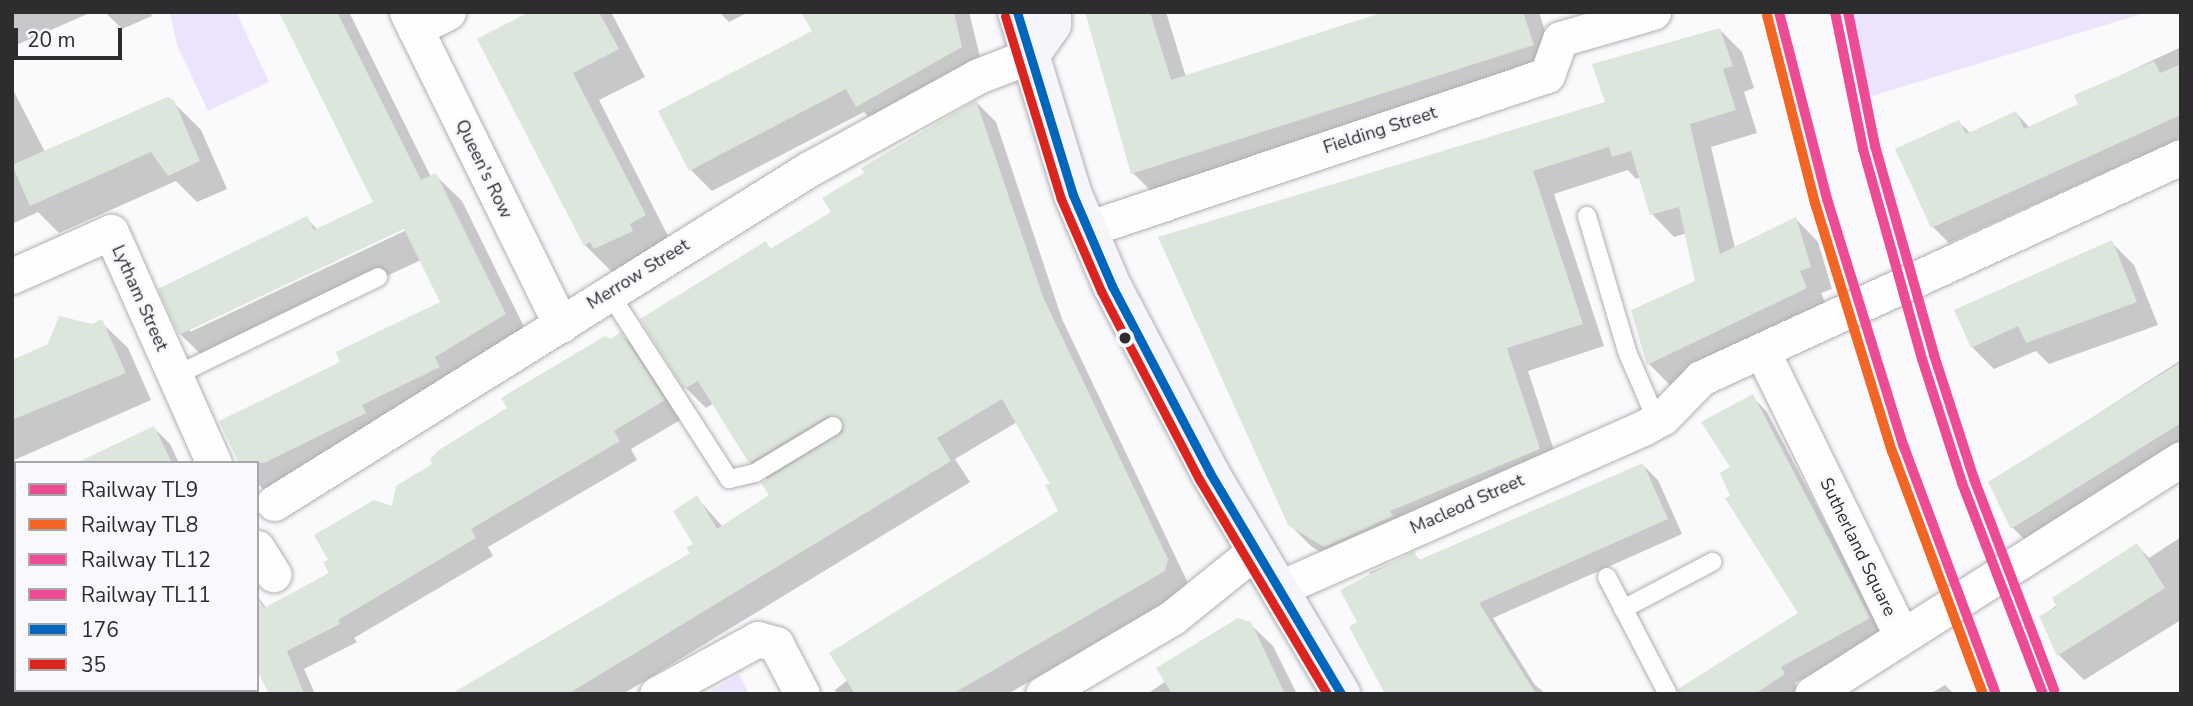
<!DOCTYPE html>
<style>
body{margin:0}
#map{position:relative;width:2193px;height:706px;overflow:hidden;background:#faf9fc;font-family:"Nunito Sans",sans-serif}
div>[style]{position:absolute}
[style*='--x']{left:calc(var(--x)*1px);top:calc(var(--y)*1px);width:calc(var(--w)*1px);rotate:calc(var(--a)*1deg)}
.green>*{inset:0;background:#ebe4fc}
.shadow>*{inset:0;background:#0003;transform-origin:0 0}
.building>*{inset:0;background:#dce6dc}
.roads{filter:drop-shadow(0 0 2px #b0b0b2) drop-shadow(0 0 2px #b0b0b2)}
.lane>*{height:18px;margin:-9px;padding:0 9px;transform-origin:9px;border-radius:9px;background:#fefeff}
.street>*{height:35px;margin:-17.5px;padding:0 17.5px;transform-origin:17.5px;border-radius:17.5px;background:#fefeff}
.primary>*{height:38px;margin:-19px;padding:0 19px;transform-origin:19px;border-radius:19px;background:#f6f5f9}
.bus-1>*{height:9px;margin:-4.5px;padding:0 4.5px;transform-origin:4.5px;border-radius:4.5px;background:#0065bd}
.bus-2>*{height:9px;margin:-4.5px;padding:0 4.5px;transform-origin:4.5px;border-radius:4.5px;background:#dc241f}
.rail-1>*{height:10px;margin:-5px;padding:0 5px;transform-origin:5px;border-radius:5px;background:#ee4b95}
.rail-2>*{height:10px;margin:-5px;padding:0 5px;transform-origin:5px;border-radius:5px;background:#f26522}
.rail-3>*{height:10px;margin:-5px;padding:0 5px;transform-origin:5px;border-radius:5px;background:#ee4b95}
.rail-4>*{height:10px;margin:-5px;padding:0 5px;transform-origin:5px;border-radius:5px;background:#ee4b95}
.dots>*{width:19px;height:19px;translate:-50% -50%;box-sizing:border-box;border:4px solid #f9f8fd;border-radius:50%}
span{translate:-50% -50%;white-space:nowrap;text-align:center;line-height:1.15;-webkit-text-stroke:6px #f9f8fd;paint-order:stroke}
.street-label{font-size:18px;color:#2d2c2e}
.frame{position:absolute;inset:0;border:14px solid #2d2c2e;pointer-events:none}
.legend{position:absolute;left:14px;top:461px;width:245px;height:231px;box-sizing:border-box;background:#f9f8fd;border:2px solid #a7a6aa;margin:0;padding:9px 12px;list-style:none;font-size:21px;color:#2d2c2e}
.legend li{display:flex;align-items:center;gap:14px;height:35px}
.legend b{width:35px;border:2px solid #a7a6aa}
.scale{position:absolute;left:14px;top:28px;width:108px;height:32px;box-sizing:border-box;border:4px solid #2d2c2e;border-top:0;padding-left:9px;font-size:21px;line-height:24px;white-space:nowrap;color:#2d2c2e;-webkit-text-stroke:5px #f9f8fd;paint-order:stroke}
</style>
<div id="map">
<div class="green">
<i style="clip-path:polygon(170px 12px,236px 12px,269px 82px,208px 111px,177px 45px)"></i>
<i style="clip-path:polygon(1847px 12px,2148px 12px,1865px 98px)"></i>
<i style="clip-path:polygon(739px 674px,749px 694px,706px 694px)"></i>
</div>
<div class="shadow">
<i style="clip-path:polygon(12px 12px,92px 12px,12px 47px)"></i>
<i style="clip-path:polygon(105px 12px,150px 12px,152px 16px,122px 29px)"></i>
<i style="clip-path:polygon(evenodd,281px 12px,349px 12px,431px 177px,435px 175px,462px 201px,531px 341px,272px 498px,257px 483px,257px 463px,343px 363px,442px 303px,421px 260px,207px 360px,180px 334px,306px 218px,318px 230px,376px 203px,281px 12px,411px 224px,413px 227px,190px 332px,190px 328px,411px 224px)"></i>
<i style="clip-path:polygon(532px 12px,611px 12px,645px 77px,599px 100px,671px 242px,612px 272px,585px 245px)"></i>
<i style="clip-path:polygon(719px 12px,749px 12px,729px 22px)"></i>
<i style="clip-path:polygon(803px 12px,969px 12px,983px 69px,879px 127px,864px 112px,712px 191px,691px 170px,814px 32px)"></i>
<i style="clip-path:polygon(1089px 12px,1166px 12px,1186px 77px,1390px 12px,1539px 12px,1557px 70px,1158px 198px,1133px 173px)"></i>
<i style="clip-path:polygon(1720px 30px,1742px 52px,1754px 88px,1744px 92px,1757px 133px,1711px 147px,1735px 248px,1796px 219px,1818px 242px,1832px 289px,1821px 293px,1828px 310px,1671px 386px,1649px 364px,1633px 311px,1697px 282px,1687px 233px,1674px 237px,1652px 214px,1641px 177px,1636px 179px,1628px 170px,1554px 194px,1604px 346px,1528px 371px,1561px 472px,1347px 568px,1312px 547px,1289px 524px,1160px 238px,1607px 103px)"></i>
<i style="clip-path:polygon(2181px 47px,2181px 138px,1949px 243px,1933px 227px,1959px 122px,1971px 134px,2016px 113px,2030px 128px,2081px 105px,2077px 96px)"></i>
<i style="clip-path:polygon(12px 88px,45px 152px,173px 102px,201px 130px,227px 189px,197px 202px,176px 181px,59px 233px,38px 212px,12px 224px)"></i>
<i style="clip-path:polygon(976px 102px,996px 122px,1062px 319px,1187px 581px,1185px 591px,1008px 694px,837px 694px,835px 690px,1060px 512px,1053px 486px,1017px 422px,955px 459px,970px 482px,623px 694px,454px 694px,692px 554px,697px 498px,723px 527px,771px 496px,768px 480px,750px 462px,714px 403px,706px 408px,686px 388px,766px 244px,772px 250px,833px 213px)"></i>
<i style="clip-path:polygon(2111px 242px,2134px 265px,2158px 325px,2049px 364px,2036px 351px,1994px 369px,1972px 347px)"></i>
<i style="clip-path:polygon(101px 322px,128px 348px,151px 400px,12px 461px,12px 361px)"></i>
<i style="clip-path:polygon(621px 334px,639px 352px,682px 419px,631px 449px,637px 460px,488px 547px,493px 556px,354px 638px,357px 642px,304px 669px,315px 694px,265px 694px,270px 691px,257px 667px,257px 595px,266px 608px,331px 574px,435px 464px)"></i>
<i style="clip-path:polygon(2181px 360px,2181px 448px,2029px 544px,2013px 528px,1991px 483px)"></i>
<i style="clip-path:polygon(1752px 396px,1767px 412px,1884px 634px,1795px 683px,1798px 689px,1792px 694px,1678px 694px,1801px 614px,1732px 497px,1733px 468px)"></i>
<i style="clip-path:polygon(154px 428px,170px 444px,179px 463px,121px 463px)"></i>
<i style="clip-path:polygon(1643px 465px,1658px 480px,1682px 534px,1493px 618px,1535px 685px,1546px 694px,1390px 694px,1360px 623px,1373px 576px,1369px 573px,1413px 553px,1421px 561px)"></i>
<i style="left:16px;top:522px;width:100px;height:4px;rotate:90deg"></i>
<i style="clip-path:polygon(2181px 537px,2181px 620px,2084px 680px,2059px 655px,2041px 617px,2137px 545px,2149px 558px)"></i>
<i style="clip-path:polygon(1250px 624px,1273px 646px,1297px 694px,1147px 694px)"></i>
<i style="clip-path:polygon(1945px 685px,1954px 694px,1930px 694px)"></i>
<i style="clip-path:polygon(190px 690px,186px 694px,12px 694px,16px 689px)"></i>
</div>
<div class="building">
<i style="clip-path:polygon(279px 12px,337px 12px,421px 180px,436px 173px,506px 314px,435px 357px,440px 367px,362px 405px,366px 413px,264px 463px,239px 463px,219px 421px,340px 362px,336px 352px,440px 302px,404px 229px,179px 335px,158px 289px,307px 216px,314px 230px,373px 202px)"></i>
<i style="clip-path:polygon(529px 12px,599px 12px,619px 49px,573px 73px,646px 215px,630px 224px,633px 231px,594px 249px,590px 242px,584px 246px,477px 39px)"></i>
<i style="clip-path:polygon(801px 12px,954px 12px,962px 47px,856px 107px,846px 89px,689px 171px,658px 111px,812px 31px)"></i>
<i style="clip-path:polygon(1085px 12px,1150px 12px,1171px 80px,1384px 12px,1523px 12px,1534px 45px,1131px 174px)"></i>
<i style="clip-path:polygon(1720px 28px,1733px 66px,1723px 69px,1736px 110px,1690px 124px,1720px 254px,1796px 217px,1811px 267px,1800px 271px,1807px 288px,1647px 365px,1631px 310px,1695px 281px,1679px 207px,1650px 215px,1631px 151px,1612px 157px,1609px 147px,1533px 171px,1583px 324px,1507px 348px,1540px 449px,1390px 511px,1393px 516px,1324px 547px,1288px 525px,1158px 237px,1605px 102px,1592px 64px)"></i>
<i style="clip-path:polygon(2154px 61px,2160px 73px,2181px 64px,2181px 115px,1931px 228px,1895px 149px,1959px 120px,1966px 134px,2016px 111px,2024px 129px,2078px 104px,2074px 95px)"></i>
<i style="clip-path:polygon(167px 97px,174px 100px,200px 161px,168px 176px,151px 152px,30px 206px,12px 165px)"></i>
<i style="clip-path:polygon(976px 100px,1043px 297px,1168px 559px,1165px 571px,952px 694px,855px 694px,829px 653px,1058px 511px,1045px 485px,1050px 484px,1002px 399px,937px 438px,951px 461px,568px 694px,451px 694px,690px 553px,686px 548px,693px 544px,673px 511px,697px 495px,717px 529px,769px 495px,761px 483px,843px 432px,842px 420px,828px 416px,749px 463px,698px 381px,684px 389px,640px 319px,766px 241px,770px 249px,831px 212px,822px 198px,864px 173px,861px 168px)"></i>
<i style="clip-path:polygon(2112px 240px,2137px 302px,2026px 343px,2018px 326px,1971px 348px,1954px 310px)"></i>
<i style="clip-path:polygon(59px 316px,92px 324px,102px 319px,126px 373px,12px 420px,12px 360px,48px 344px)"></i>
<i style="clip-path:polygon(621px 332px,665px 400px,614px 431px,620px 441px,471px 529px,476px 538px,338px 620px,340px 624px,287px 651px,304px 694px,269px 694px,257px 670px,257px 596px,264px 608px,329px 573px,323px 562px,328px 560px,314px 535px,374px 500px,392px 506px,396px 486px,432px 464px,430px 459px,439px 450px,507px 408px,501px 398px,605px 336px,611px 339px)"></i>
<i style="clip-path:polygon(2181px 362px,2181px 423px,2011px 529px,1988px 482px)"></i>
<i style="clip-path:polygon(1753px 394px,1870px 618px,1781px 667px,1785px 674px,1755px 694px,1679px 694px,1678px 689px,1798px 613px,1725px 498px,1730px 496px,1720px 473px,1730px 467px,1701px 422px)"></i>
<i style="clip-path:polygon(154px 426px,172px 463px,76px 463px)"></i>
<i style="clip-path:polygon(1643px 463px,1668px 519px,1479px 603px,1536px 694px,1385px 694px,1349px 627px,1357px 622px,1340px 590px,1414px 551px,1419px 560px)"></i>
<i style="clip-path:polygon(2137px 543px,2165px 588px,2057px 656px,2039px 616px,2057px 607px,2052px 598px)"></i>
<i style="clip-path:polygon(1238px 618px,1251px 622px,1285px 694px,1172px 694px,1156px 668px)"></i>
</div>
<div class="roads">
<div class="lane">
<i style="--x:1587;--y:216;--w:144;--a:73.5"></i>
<i style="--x:1628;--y:354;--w:73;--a:66.6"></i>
<i style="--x:608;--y:291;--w:224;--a:57.2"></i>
<i style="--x:729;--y:479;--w:27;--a:-13"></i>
<i style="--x:755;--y:473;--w:91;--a:-31.1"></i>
<i style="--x:176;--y:381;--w:20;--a:-41"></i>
<i style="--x:191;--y:368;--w:208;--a:-25.9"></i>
<i style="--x:1607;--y:577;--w:132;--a:62.5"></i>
<i style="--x:1623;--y:609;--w:101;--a:-27.8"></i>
</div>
<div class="street">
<i style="--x:407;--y:12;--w:349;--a:63.8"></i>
<i style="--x:415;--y:29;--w:37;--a:-27"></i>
<i style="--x:1087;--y:229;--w:485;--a:-18.5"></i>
<i style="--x:1547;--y:75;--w:38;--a:-70"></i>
<i style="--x:1560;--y:39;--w:97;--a:-16.2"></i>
<i style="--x:12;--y:276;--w:108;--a:-24"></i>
<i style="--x:111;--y:232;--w:253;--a:66"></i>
<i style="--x:1762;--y:351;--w:316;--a:63.9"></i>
<i style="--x:274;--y:503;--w:631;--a:-31.98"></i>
<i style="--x:809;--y:169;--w:193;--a:-28.8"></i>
<i style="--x:978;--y:76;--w:56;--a:-21"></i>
<i style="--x:257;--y:548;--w:31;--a:58"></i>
<i style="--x:1278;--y:589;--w:399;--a:-23.8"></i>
<i style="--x:1643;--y:428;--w:23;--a:-29"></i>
<i style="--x:1663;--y:417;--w:54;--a:-45.7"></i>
<i style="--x:1701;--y:378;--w:528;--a:-24.72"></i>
<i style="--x:12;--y:643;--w:4;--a:-27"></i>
<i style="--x:657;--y:694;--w:115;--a:-28.6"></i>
<i style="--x:758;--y:639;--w:19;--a:16"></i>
<i style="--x:776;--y:644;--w:56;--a:62.5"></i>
<i style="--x:1043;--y:694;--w:151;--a:-30.6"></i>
<i style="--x:1173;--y:617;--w:107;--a:-38.9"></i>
<i style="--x:1812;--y:694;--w:437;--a:-32.5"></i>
</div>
<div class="primary">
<i style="--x:1017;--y:12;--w:191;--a:73"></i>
<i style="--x:1073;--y:195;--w:99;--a:66.8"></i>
<i style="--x:1112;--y:286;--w:211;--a:62.3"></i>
<i style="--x:1210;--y:473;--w:257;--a:59.3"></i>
<i style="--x:1030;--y:56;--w:39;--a:-55"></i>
<i style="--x:1052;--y:24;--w:12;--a:-90"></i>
</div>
</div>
<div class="bus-1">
<i style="--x:1017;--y:12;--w:191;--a:73"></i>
<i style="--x:1073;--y:195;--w:99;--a:66.8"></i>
<i style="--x:1112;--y:286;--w:211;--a:62.3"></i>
<i style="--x:1210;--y:473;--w:257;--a:59.3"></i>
</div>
<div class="bus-2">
<i style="--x:1005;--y:16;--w:191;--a:73"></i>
<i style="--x:1061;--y:199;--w:100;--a:66.5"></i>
<i style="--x:1101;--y:291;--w:212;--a:62.5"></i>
<i style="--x:1199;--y:479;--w:250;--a:59.2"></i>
</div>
<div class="rail-1">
<i style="--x:1779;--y:12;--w:193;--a:75.6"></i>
<i style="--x:1827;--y:199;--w:260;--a:72.8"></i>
<i style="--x:1904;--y:447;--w:264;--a:69.6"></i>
</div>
<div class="rail-2">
<i style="--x:1767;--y:15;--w:194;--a:75.7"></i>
<i style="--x:1815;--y:203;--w:260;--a:72.8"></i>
<i style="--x:1892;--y:451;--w:259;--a:69.5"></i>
</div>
<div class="rail-3">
<i style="--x:1835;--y:12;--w:140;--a:78.4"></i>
<i style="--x:1863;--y:149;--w:218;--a:74.3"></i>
<i style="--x:1922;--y:359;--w:130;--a:72.1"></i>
<i style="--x:1962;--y:483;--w:226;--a:69"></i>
</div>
<div class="rail-4">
<i style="--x:1848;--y:12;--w:137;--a:78.6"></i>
<i style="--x:1875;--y:146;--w:217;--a:74.2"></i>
<i style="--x:1934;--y:355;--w:130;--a:72.1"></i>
<i style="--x:1974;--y:479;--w:226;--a:69.2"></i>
</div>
<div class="dots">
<i style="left:1125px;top:338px;background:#2d2c2e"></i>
</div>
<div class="street-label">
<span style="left:1380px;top:130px;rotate:-18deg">Fielding Street</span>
<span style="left:484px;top:169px;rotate:64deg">Queen's Row</span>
<span style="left:638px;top:274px;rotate:-32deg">Merrow Street</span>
<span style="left:140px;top:298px;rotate:66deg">Lytham Street</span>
<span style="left:1467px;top:504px;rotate:-24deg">Macleod Street</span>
<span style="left:1858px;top:547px;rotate:64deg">Sutherland Square</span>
</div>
<div class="frame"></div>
<ul class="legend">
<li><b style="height:9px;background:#ee4b95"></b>Railway TL9</li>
<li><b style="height:9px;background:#f26522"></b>Railway TL8</li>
<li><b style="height:9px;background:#ee4b95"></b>Railway TL12</li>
<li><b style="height:9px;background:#ee4b95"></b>Railway TL11</li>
<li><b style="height:9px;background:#0065bd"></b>176</li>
<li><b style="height:9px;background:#dc241f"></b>35</li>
</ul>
<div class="scale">20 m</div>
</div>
